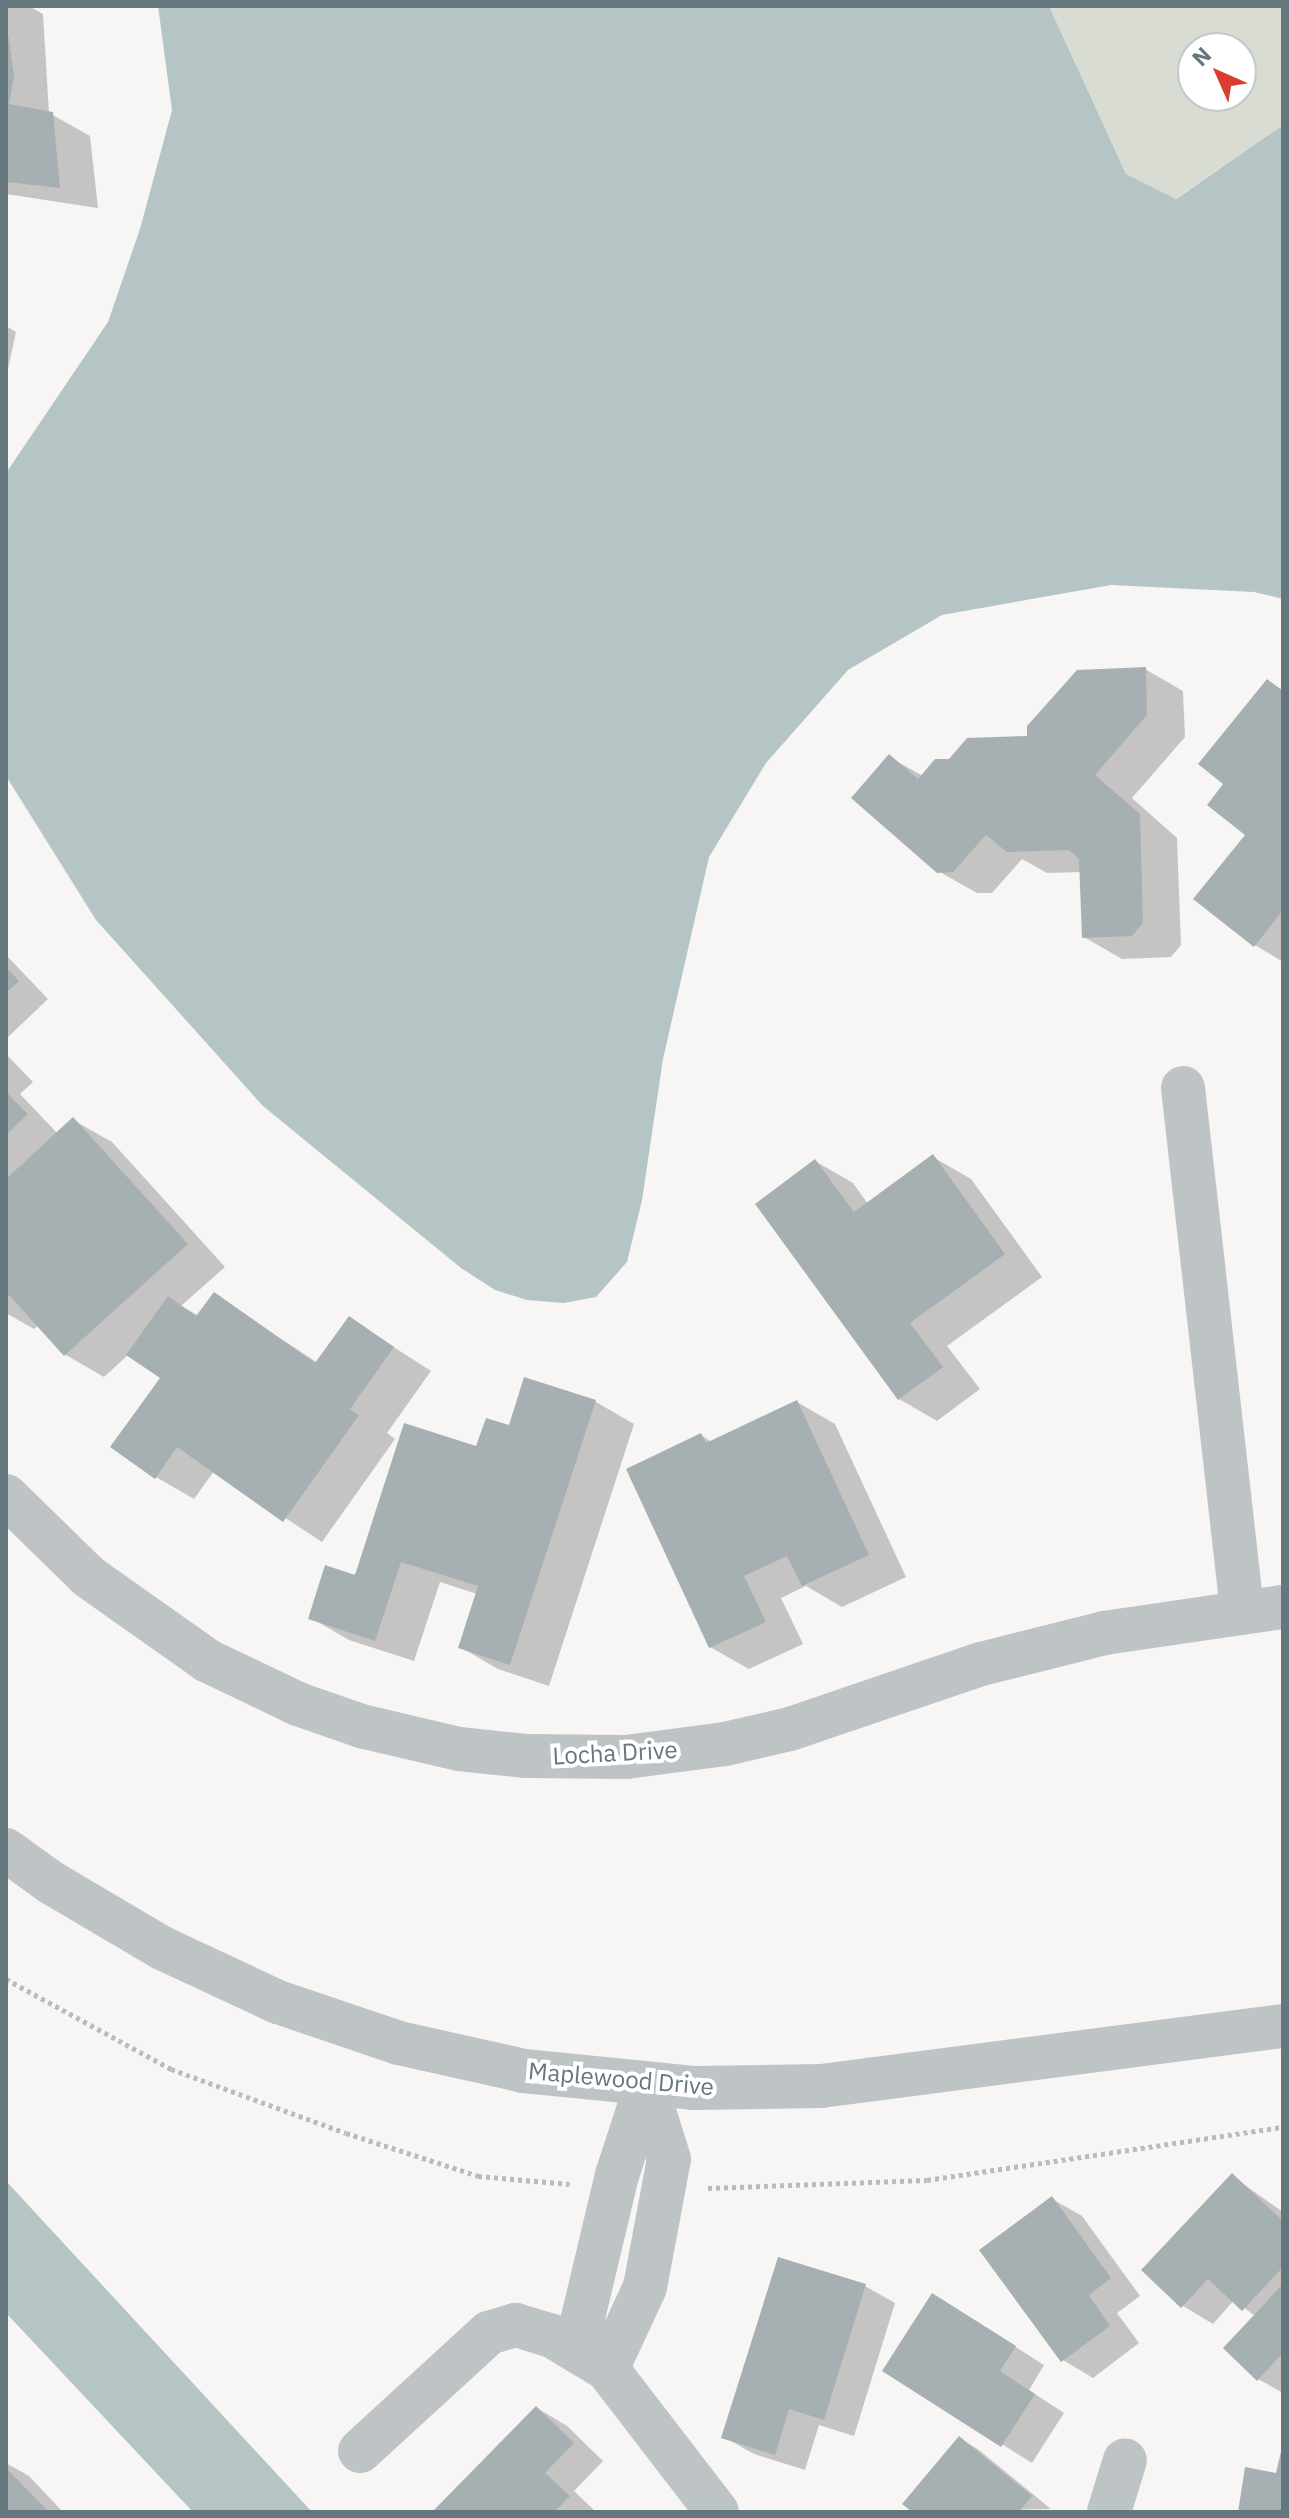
<!DOCTYPE html>
<style>
body{margin:0}
#map{position:relative;width:1289px;height:2518px;overflow:hidden;background:#f7f6f4;font-family:"IBM Plex Sans",sans-serif}
div>[style]{position:absolute}
[style*='--x']{left:calc(var(--x)*1px);top:calc(var(--y)*1px);width:calc(var(--w)*1px);rotate:calc(var(--a)*1deg)}
.green>*{inset:0;background:#d8dcd3}
.water>*{inset:0;background:#b5c4c5}
.shadow>*{inset:0;background:#0003}
.building>*{inset:0;background:#a6b0b3}
.path>*{height:5px;margin-top:-2.5px;transform-origin:0;background:repeating-linear-gradient(90deg,#b8bcbd 0 4px,transparent 0 8px)}
.minor>*{height:44px;margin:-22px;padding:0 22px;transform-origin:22px;border-radius:22px;background:#bec3c5}
span{translate:-50% -50%;white-space:nowrap;text-align:center;line-height:1.15;-webkit-text-stroke:8px #fff;paint-order:stroke}
.street-label{font-size:24px;color:#64777d}
.frame{position:absolute;inset:0;border:8px solid #64777d;pointer-events:none}
.north{position:absolute;left:1177px;top:32px;width:80px;height:80px;box-sizing:border-box;background:#fff;border:2px solid #c1c9cb;border-radius:50%;rotate:315deg;font-size:22px;font-weight:700;line-height:32px;text-align:center;color:#64777d}
.north::after{content:'';display:block;margin:auto;width:28px;height:36px;background:#d93d32;clip-path:polygon(50% 0,100% 100%,50% 72%,0 100%)}
</style>
<div id="map">
<div class="green">
<i style="clip-path:polygon(evenodd,1049px 6px,1283px 6px,1283px 125px,1175px 199px,1126px 174px,1049px 6px,1193px 48px,1241px 48px,1241px 96px,1193px 96px,1193px 48px)"></i>
</div>
<div class="water">
<i style="clip-path:polygon(158px 6px,1049px 6px,1126px 174px,1176px 199px,1283px 125px,1283px 599px,1254px 592px,1111px 585px,942px 615px,848px 670px,766px 763px,709px 857px,663px 1059px,642px 1200px,627px 1262px,596px 1297px,564px 1303px,527px 1300px,495px 1290px,461px 1268px,263px 1106px,96px 920px,6px 776px,6px 473px,108px 322px,140px 229px,172px 110px)"></i>
<i style="clip-path:polygon(6px 2181px,312px 2512px,193px 2512px,6px 2313px)"></i>
</div>
<div class="shadow">
<i style="clip-path:polygon(6px 6px,29px 6px,43px 14px,49px 113px,90px 136px,98px 208px,6px 194px)"></i>
<i style="clip-path:polygon(6px 326px,16px 332px,6px 378px)"></i>
<i style="clip-path:polygon(1145px 669px,1183px 691px,1185px 737px,1132px 798px,1177px 838px,1181px 945px,1171px 957px,1122px 959px,1084px 937px,1082px 872px,1047px 873px,1022px 859px,992px 893px,977px 893px,938px 871px,889px 757px,923px 776px,950px 761px,1029px 738px)"></i>
<i style="clip-path:polygon(1267px 681px,1283px 690px,1283px 962px,1255px 945px,1247px 835px,1226px 784px)"></i>
<i style="clip-path:polygon(6px 955px,48px 999px,6px 1039px)"></i>
<i style="clip-path:polygon(6px 1054px,33px 1082px,20px 1094px,58px 1134px,73px 1120px,112px 1142px,225px 1267px,181px 1306px,199px 1316px,214px 1295px,318px 1363px,350px 1319px,431px 1371px,387px 1433px,395px 1439px,322px 1542px,214px 1471px,194px 1499px,156px 1477px,162px 1377px,129px 1354px,104px 1377px,66px 1355px,39px 1325px,34px 1329px,6px 1313px)"></i>
<i style="clip-path:polygon(933px 1157px,971px 1179px,1042px 1277px,947px 1346px,980px 1389px,937px 1421px,899px 1399px,815px 1161px,853px 1183px,868px 1204px)"></i>
<i style="clip-path:polygon(526px 1379px,596px 1402px,634px 1424px,549px 1686px,498px 1669px,460px 1647px,477px 1594px,440px 1582px,414px 1661px,349px 1640px,311px 1618px,478px 1449px,510px 1427px)"></i>
<i style="clip-path:polygon(797px 1402px,835px 1424px,906px 1577px,842px 1607px,806px 1586px,781px 1598px,803px 1644px,749px 1669px,710px 1647px,701px 1435px,712px 1442px)"></i>
<i style="clip-path:polygon(1232px 2176px,1283px 2212px,1283px 2393px,1258px 2379px,1255px 2316px,1234px 2300px,1213px 2324px,1183px 2306px,1144px 2270px)"></i>
<i style="clip-path:polygon(1052px 2199px,1082px 2216px,1140px 2296px,1117px 2313px,1139px 2343px,1093px 2378px,1063px 2360px)"></i>
<i style="clip-path:polygon(865px 2286px,895px 2303px,854px 2436px,819px 2425px,805px 2470px,754px 2454px,724px 2437px)"></i>
<i style="clip-path:polygon(962px 2313px,1044px 2365px,1029px 2390px,1064px 2413px,1032px 2463px,885px 2371px)"></i>
<i style="clip-path:polygon(537px 2408px,567px 2426px,603px 2461px,574px 2491px,596px 2512px,435px 2512px)"></i>
<i style="clip-path:polygon(959px 2438px,979px 2450px,1051px 2509px,915px 2512px)"></i>
<i style="clip-path:polygon(6px 2463px,29px 2476px,63px 2512px,6px 2512px)"></i>
</div>
<div class="building">
<i style="clip-path:polygon(6px 20px,14px 76px,9px 104px,53px 112px,60px 188px,6px 182px)"></i>
<i style="clip-path:polygon(1146px 667px,1147px 715px,1095px 775px,1140px 814px,1143px 923px,1132px 936px,1082px 938px,1079px 859px,1069px 850px,1007px 852px,986px 835px,953px 872px,937px 873px,851px 798px,889px 754px,918px 779px,935px 759px,949px 759px,967px 738px,1027px 736px,1027px 726px,1077px 670px)"></i>
<i style="clip-path:polygon(1267px 679px,1283px 691px,1283px 910px,1254px 947px,1193px 899px,1245px 835px,1207px 805px,1223px 784px,1198px 764px)"></i>
<i style="clip-path:polygon(6px 967px,19px 981px,6px 993px)"></i>
<i style="clip-path:polygon(6px 1092px,28px 1114px,6px 1135px)"></i>
<i style="clip-path:polygon(73px 1117px,188px 1244px,64px 1356px,9px 1295px,6px 1298px,6px 1179px)"></i>
<i style="clip-path:polygon(933px 1154px,1005px 1254px,910px 1323px,943px 1367px,898px 1400px,755px 1204px,815px 1159px,854px 1212px)"></i>
<i style="clip-path:polygon(214px 1292px,315px 1363px,349px 1316px,394px 1347px,350px 1409px,359px 1415px,283px 1522px,177px 1447px,155px 1479px,110px 1447px,160px 1378px,126px 1355px,168px 1296px,196px 1316px)"></i>
<i style="clip-path:polygon(524px 1377px,596px 1400px,510px 1665px,458px 1648px,478px 1586px,401px 1562px,375px 1641px,308px 1619px,325px 1565px,355px 1575px,404px 1423px,476px 1446px,486px 1418px,509px 1425px)"></i>
<i style="clip-path:polygon(797px 1400px,869px 1555px,802px 1586px,787px 1556px,744px 1576px,766px 1622px,709px 1648px,626px 1469px,701px 1433px,706px 1443px)"></i>
<i style="clip-path:polygon(1232px 2173px,1283px 2221px,1283px 2267px,1242px 2311px,1208px 2279px,1181px 2308px,1141px 2270px)"></i>
<i style="clip-path:polygon(1052px 2196px,1111px 2278px,1089px 2295px,1110px 2326px,1061px 2362px,979px 2250px)"></i>
<i style="clip-path:polygon(778px 2257px,866px 2284px,824px 2420px,789px 2409px,775px 2455px,721px 2438px)"></i>
<i style="clip-path:polygon(1283px 2284px,1283px 2353px,1257px 2381px,1223px 2348px)"></i>
<i style="clip-path:polygon(932px 2293px,1016px 2346px,1000px 2371px,1035px 2394px,1001px 2447px,882px 2371px)"></i>
<i style="clip-path:polygon(536px 2406px,574px 2443px,545px 2473px,570px 2496px,554px 2512px,432px 2512px)"></i>
<i style="clip-path:polygon(959px 2436px,1032px 2496px,1019px 2512px,912px 2512px,902px 2504px)"></i>
<i style="clip-path:polygon(1283px 2443px,1283px 2512px,1238px 2512px,1245px 2467px,1276px 2473px)"></i>
<i style="clip-path:polygon(6px 2468px,49px 2512px,6px 2512px)"></i>
</div>
<div class="path">
<i style="--x:6;--y:1979;--w:188;--a:28.6"></i>
<i style="--x:171;--y:2069;--w:186;--a:20.1"></i>
<i style="--x:346;--y:2133;--w:139;--a:18"></i>
<i style="--x:478;--y:2176;--w:92;--a:5"></i>
<i style="--x:708;--y:2188;--w:219;--a:-2.1"></i>
<i style="--x:927;--y:2180;--w:360;--a:-8.5"></i>
</div>
<div class="minor">
<i style="--x:1183;--y:1088;--w:525;--a:83.55"></i>
<i style="--x:6;--y:1496;--w:116;--a:44.3"></i>
<i style="--x:89;--y:1577;--w:146;--a:35.2"></i>
<i style="--x:208;--y:1661;--w:100;--a:25.5"></i>
<i style="--x:298;--y:1704;--w:67;--a:19.2"></i>
<i style="--x:361;--y:1726;--w:101;--a:13.2"></i>
<i style="--x:459;--y:1749;--w:67;--a:6"></i>
<i style="--x:526;--y:1756;--w:100;--a:0.6"></i>
<i style="--x:626;--y:1757;--w:100;--a:-7.5"></i>
<i style="--x:725;--y:1744;--w:67;--a:-13"></i>
<i style="--x:790;--y:1729;--w:202;--a:-18.8"></i>
<i style="--x:981;--y:1664;--w:127;--a:-14.1"></i>
<i style="--x:1104;--y:1633;--w:181;--a:-8.3"></i>
<i style="--x:6;--y:1850;--w:57;--a:35.7"></i>
<i style="--x:52;--y:1883;--w:128;--a:30.6"></i>
<i style="--x:162;--y:1948;--w:128;--a:25"></i>
<i style="--x:278;--y:2002;--w:128;--a:18.7"></i>
<i style="--x:399;--y:2043;--w:128;--a:12.6"></i>
<i style="--x:524;--y:2071;--w:170;--a:5.7"></i>
<i style="--x:693;--y:2088;--w:128;--a:-0.9"></i>
<i style="--x:821;--y:2086;--w:466;--a:-7.4"></i>
<i style="--x:646;--y:2086;--w:94;--a:108"></i>
<i style="--x:617;--y:2175;--w:151;--a:103.4"></i>
<i style="--x:582;--y:2322;--w:53;--a:62"></i>
<i style="--x:607;--y:2369;--w:180;--a:52.4"></i>
<i style="--x:607;--y:2369;--w:90;--a:-65.1"></i>
<i style="--x:645;--y:2287;--w:130;--a:-79.4"></i>
<i style="--x:669;--y:2159;--w:77;--a:-107.5"></i>
<i style="--x:360;--y:2451;--w:175;--a:-42.5"></i>
<i style="--x:489;--y:2333;--w:28;--a:-17"></i>
<i style="--x:516;--y:2325;--w:38;--a:17"></i>
<i style="--x:552;--y:2336;--w:64;--a:31"></i>
<i style="--x:1109;--y:2512;--w:54;--a:-72.9"></i>
</div>
<div class="street-label">
<span style="left:615px;top:1753px;rotate:-3deg">Locha Drive</span>
<span style="left:621px;top:2079px;rotate:5deg">Maplewood Drive</span>
</div>
<div class="frame"></div>
<div class="north">N</div>
</div>
